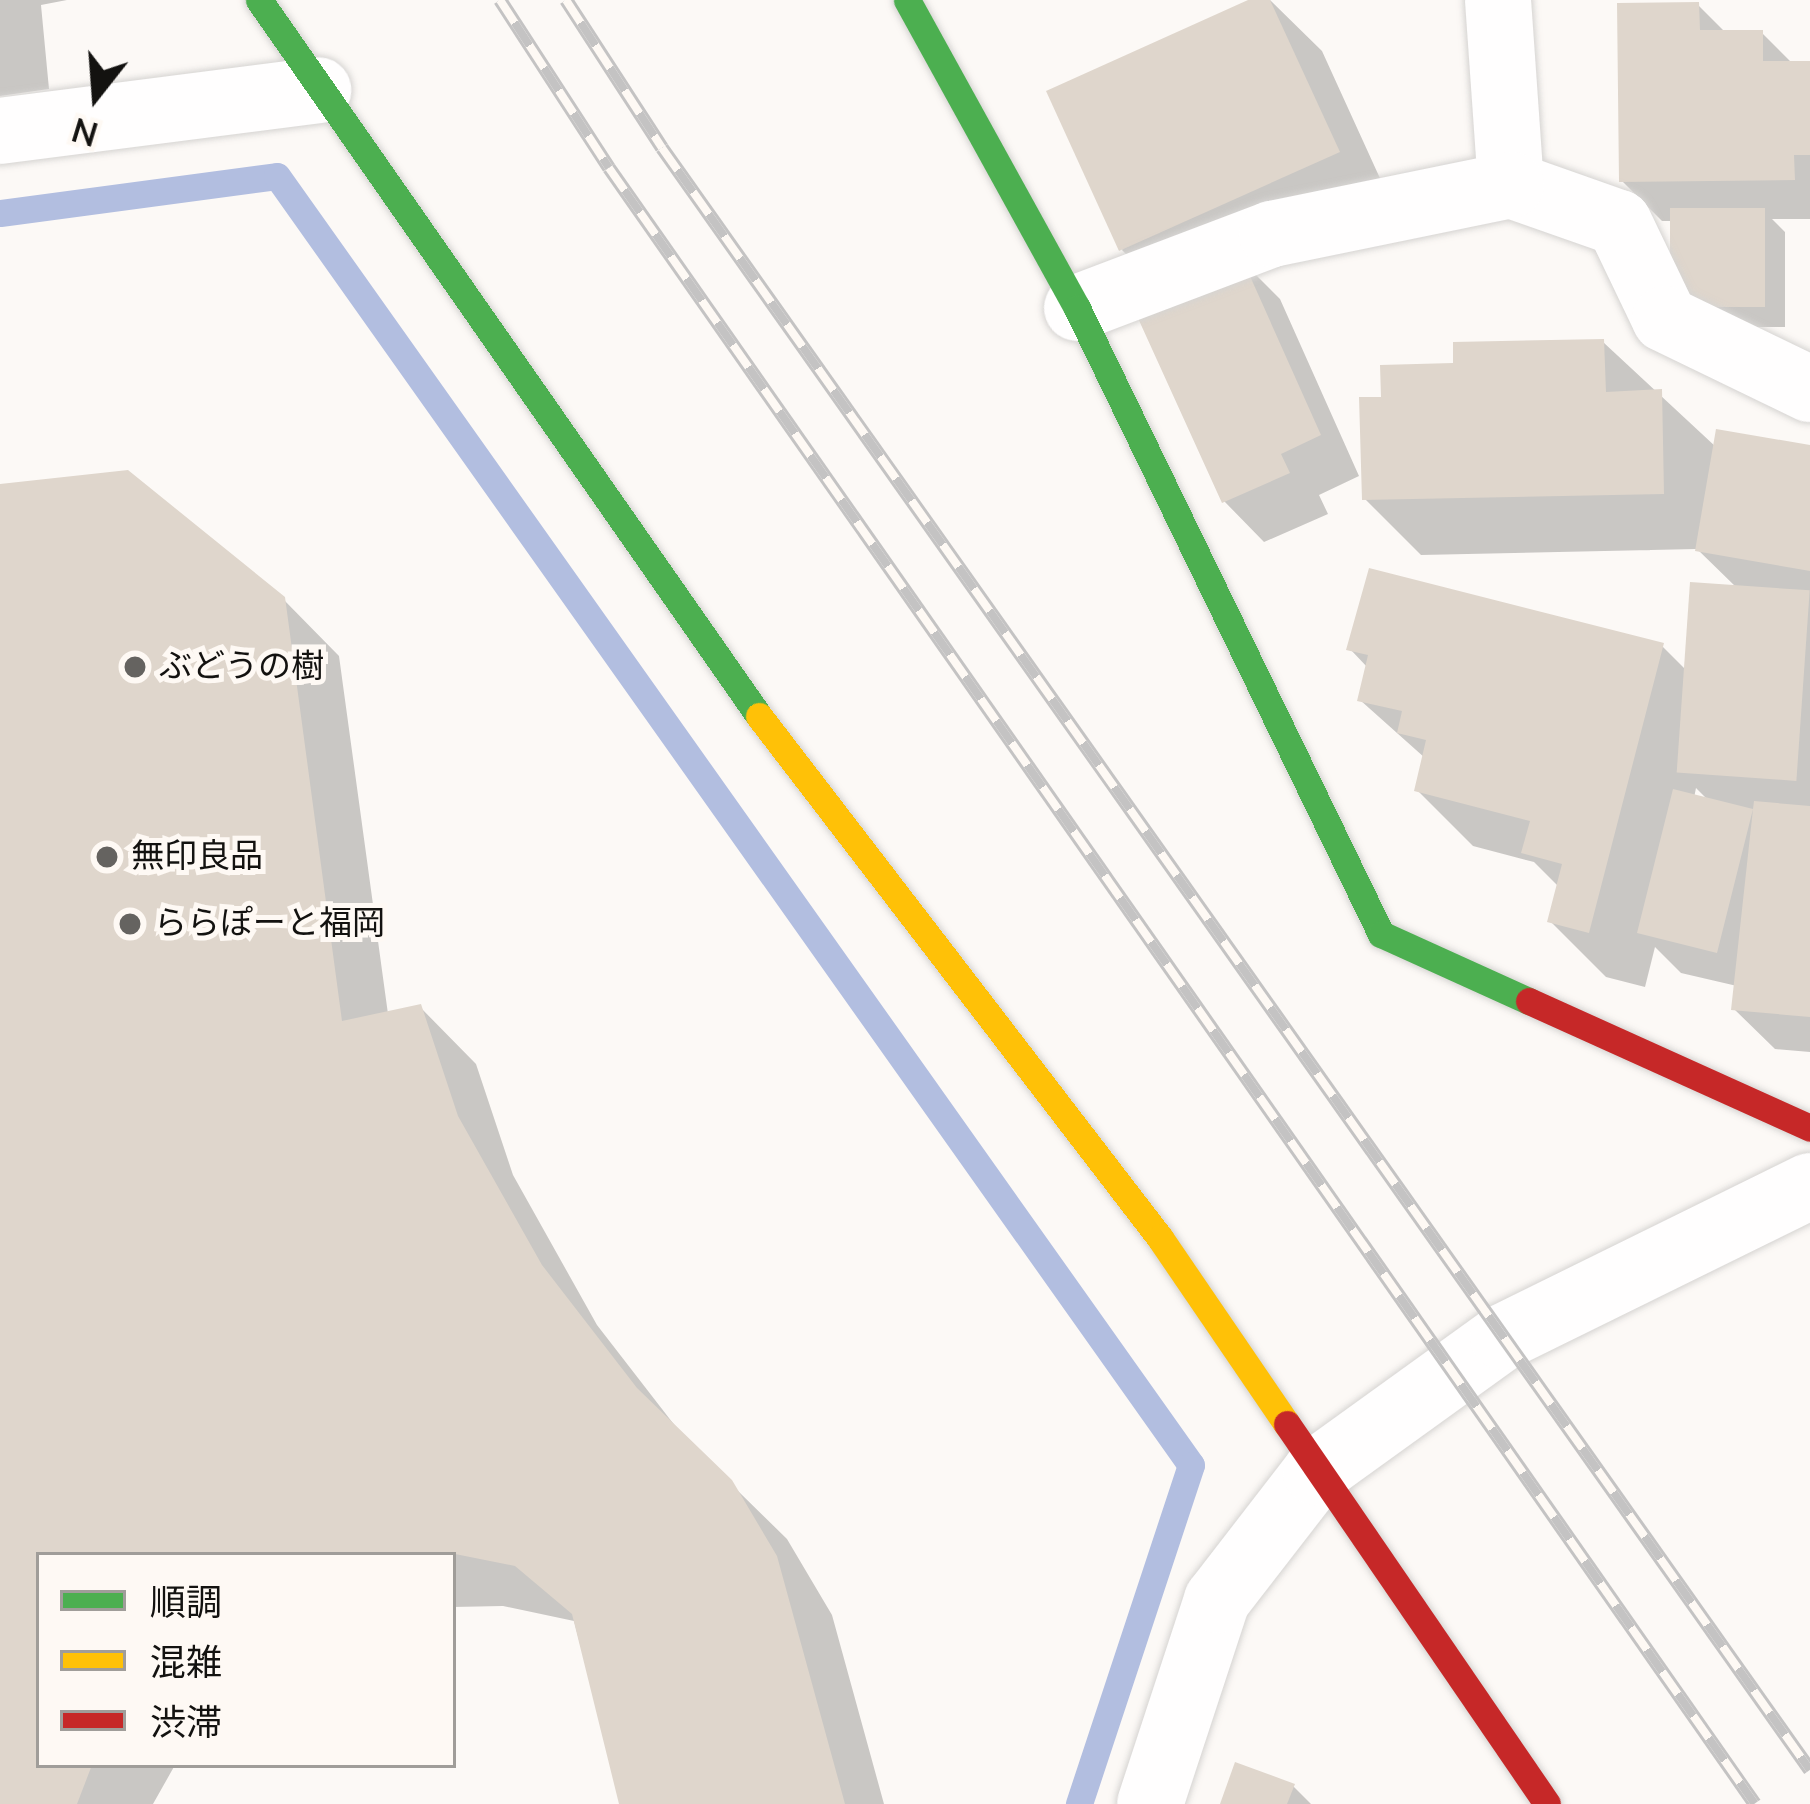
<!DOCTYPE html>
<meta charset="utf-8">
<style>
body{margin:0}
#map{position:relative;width:1810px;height:1804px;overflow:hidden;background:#fcf9f6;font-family:"Nunito Sans","Noto Sans JP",sans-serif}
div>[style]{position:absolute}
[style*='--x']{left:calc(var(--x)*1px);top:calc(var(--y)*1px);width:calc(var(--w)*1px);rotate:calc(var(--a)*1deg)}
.shadow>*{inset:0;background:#0003}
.stream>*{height:27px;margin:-13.5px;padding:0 13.5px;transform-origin:13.5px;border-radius:13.5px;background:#b2bee0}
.building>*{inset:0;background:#dfd6cc;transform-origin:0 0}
.roads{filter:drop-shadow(0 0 3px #d6d4d2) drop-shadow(0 0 3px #d6d4d2)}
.street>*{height:66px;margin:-33px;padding:0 33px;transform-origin:33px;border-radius:33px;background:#fffefe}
.fast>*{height:27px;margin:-13.5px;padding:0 13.5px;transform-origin:13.5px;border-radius:13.5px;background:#4caf50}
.slow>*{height:27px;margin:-13.5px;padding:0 13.5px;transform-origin:13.5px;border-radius:13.5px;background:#ffc107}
.jam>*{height:27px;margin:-13.5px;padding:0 13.5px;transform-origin:13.5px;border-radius:13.5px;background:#c62828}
.rail>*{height:14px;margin-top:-7px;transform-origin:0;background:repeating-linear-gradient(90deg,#fef9f4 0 27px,#c4c3c3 0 54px);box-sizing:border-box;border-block:3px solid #c4c3c3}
.dots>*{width:33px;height:33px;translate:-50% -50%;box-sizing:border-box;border:6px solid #fef9f4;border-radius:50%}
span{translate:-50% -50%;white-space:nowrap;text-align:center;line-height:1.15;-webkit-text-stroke:10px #fef9f4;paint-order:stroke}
.poi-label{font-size:33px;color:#131210}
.left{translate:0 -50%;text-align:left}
.legend{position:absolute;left:36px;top:1552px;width:420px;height:216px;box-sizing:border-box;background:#fef9f4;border:3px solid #a09d99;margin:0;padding:15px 21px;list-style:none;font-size:36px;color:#131210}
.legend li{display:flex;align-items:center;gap:24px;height:60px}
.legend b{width:60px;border:3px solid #a09d99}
.north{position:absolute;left:36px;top:36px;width:120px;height:120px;-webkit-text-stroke:9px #fef9f4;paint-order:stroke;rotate:197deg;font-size:33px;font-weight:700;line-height:48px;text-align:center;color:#131210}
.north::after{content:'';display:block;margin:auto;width:42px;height:54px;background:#131210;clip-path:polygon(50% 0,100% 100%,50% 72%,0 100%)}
</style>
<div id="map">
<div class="shadow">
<i style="clip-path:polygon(0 0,67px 0,41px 5px,49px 89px,0 96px)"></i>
<i style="clip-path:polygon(1255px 0,1270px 0,1322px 51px,1394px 209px,1253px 272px,1280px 299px,1359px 476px,1319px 495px,1328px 514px,1264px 542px,1224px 501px,1165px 293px,1122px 250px)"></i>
<i style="clip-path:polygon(1698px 5px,1726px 33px,1762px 33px,1793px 64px,1810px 64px,1810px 219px,1772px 219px,1785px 232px,1785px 327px,1695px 327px,1673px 221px,1662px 221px,1622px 181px)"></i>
<i style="clip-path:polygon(evenodd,1603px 342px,1716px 447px,1810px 448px,1810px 1052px,1775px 1049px,1734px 1009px,1737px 986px,1681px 973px,1655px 947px,1645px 987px,1606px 977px,1550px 921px,1559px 887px,1534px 862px,1473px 846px,1417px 790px,1425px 758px,1360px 700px,1368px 668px,1350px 649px,1662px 646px,1686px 670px,1737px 588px,1697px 549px,1421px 555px,1365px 499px,1384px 400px,1456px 366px,1603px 342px,1696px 788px,1709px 801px,1694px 798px,1696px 788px)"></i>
<i style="clip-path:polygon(0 487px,283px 599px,339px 656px,388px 1014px,420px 1007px,476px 1064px,513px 1175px,597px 1325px,686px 1440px,787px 1539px,832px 1615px,884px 1804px,622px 1804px,574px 1621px,503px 1606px,453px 1607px,453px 1555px,39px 1555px,39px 1765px,175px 1765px,153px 1804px,0 1804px)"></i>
<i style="clip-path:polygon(1293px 1786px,1311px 1804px,1223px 1804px)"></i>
</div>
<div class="stream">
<i style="--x:0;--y:213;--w:279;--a:-7.6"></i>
<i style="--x:277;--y:176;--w:1580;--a:54.66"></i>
<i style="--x:1191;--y:1465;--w:357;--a:108.3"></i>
</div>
<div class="building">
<i style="clip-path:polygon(1248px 0,1270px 0,1340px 152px,1119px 251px,1046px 91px)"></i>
<i style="clip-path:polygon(1699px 2px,1700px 30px,1763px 30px,1763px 61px,1810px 61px,1810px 155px,1794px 155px,1795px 180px,1619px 182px,1617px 3px)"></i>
<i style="left:1765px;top:208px;width:99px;height:95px;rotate:90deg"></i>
<i style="clip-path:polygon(1241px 256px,1321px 435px,1281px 454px,1290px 473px,1222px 503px,1132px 305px)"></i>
<i style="clip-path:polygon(1604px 339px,1606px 392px,1662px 389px,1664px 494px,1362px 500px,1359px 397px,1381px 397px,1380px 365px,1453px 363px,1453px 342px)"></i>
<i style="clip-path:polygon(1716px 429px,1810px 445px,1810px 571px,1695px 551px)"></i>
<i style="clip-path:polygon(128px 470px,285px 597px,342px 1021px,421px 1004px,458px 1116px,542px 1265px,637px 1388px,732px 1480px,777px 1556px,845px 1804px,619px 1804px,572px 1614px,515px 1566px,445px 1552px,39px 1555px,39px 1765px,92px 1765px,77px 1804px,0 1804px,0 484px)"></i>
<i style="clip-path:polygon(1369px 568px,1664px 643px,1589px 933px,1547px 922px,1562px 864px,1521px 853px,1530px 821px,1414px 791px,1426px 740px,1397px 733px,1402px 711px,1357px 701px,1368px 655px,1346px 650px)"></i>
<i style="left:1690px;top:582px;width:120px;height:191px;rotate:4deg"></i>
<i style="clip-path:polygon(1673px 789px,1753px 809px,1754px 801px,1810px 806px,1810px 1017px,1731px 1010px,1753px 809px,1717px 953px,1637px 933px)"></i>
<i style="clip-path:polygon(1235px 1762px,1295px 1784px,1287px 1804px,1220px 1804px)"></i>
</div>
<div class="roads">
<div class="street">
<i style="--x:1498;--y:0;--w:185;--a:86"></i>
<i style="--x:1511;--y:185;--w:114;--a:19.4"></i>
<i style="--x:1619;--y:223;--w:106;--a:64.4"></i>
<i style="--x:1665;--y:319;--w:161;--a:25.8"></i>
<i style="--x:0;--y:131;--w:321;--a:-7.3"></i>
<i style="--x:1077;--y:308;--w:209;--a:-20.8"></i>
<i style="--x:1272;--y:234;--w:244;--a:-11.6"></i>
<i style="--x:1150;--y:1804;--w:215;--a:-71.8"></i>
<i style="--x:1217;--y:1600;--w:162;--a:-52.3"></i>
<i style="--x:1316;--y:1472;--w:231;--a:-35.8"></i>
<i style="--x:1503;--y:1337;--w:342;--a:-26.2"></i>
</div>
<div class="fast">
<i style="--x:259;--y:0;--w:873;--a:55.07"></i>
<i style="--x:907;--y:0;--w:352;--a:61.1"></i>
<i style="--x:1077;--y:308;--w:696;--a:64.1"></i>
<i style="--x:1381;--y:934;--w:162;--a:24.4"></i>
</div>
<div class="slow">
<i style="--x:759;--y:716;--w:658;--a:52.47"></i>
<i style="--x:1160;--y:1238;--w:225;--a:55.7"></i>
</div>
<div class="jam">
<i style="--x:1529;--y:1001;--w:308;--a:24.3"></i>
<i style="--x:1287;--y:1424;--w:460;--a:55.6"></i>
</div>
</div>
<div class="rail">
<i style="--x:500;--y:0;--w:200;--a:57"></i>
<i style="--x:609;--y:168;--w:1997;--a:54.99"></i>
<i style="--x:566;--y:0;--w:176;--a:57"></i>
<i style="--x:662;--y:148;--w:1987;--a:54.71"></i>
</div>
<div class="dots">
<i style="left:135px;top:667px;background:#656360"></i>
<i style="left:107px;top:857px;background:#656360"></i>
<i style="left:130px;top:924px;background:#656360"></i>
</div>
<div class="poi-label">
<span class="left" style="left:159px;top:667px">ぶどうの樹</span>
<span class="left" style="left:131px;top:857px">無印良品</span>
<span class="left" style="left:154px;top:924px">ららぽーと福岡</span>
</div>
<ul class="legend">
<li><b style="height:15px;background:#4caf50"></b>順調</li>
<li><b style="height:15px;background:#ffc107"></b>混雑</li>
<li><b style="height:15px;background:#c62828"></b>渋滞</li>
</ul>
<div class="north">N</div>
</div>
